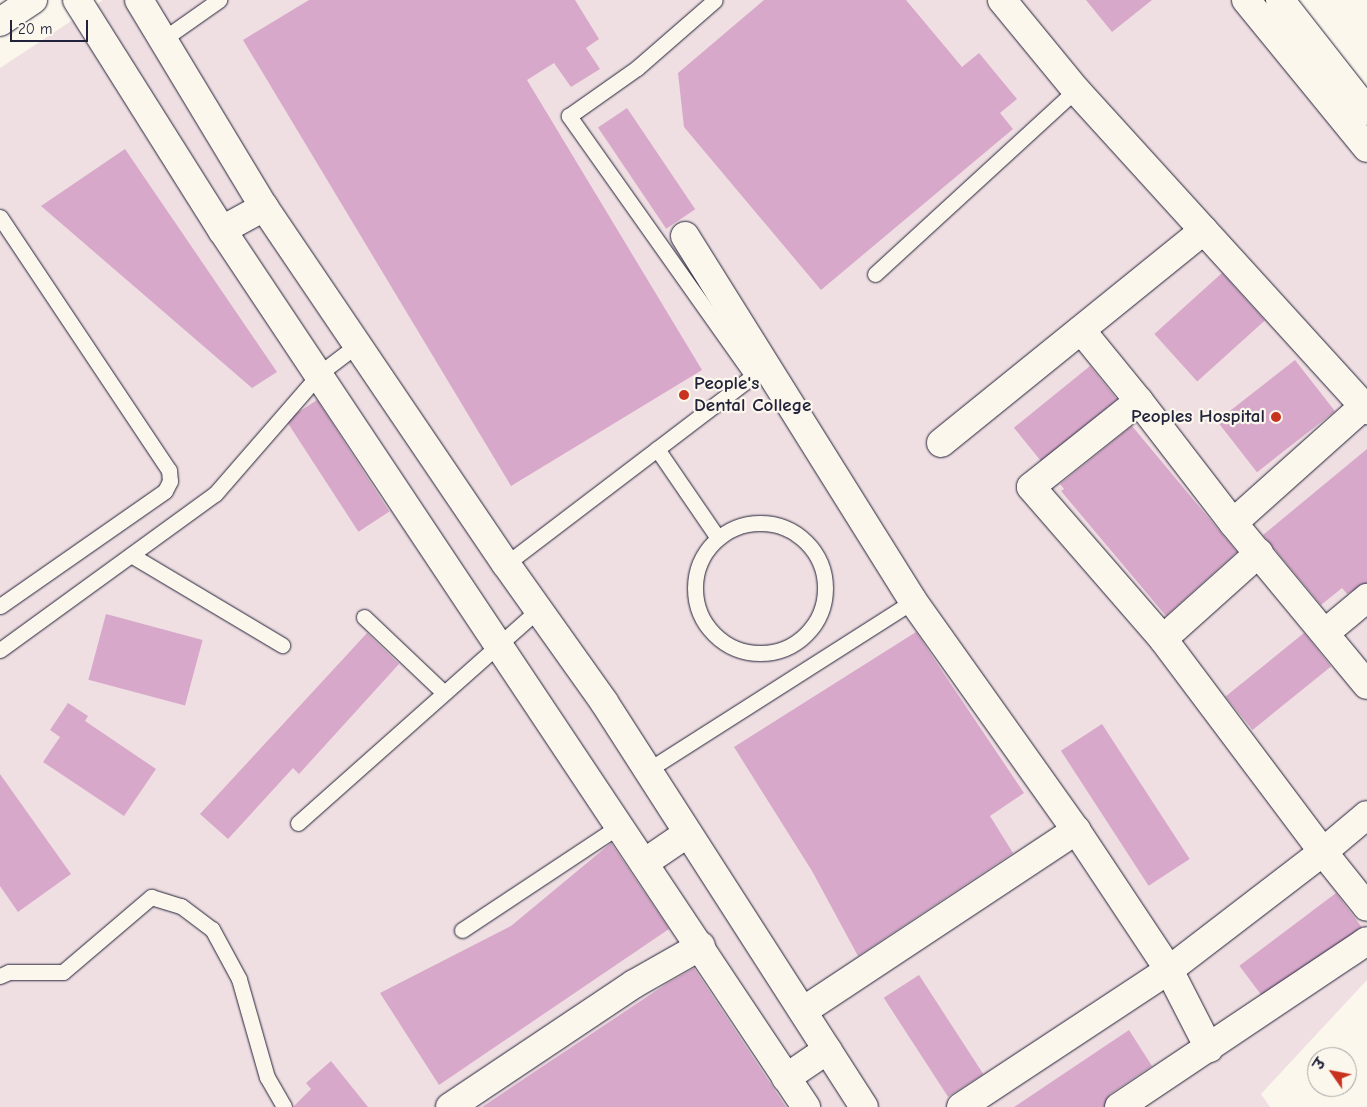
<!DOCTYPE html>
<meta charset="utf-8">
<style>
body{margin:0}
#map{position:relative;width:1367px;height:1107px;overflow:hidden;background:#fbf7ec;font-family:"Comic Neue","Playpen Sans Deva",sans-serif}
div>[style]{position:absolute}
[style*='--x']{left:calc(var(--x)*1px);top:calc(var(--y)*1px);width:calc(var(--w)*1px);rotate:calc(var(--a)*1deg)}
.built>*{inset:0;background:#f0dfe2}
.building>*{inset:0;background:#d7a8c9;transform-origin:0 0}
.roads{filter:drop-shadow(0 0 1px #22223b) drop-shadow(0 0 1px #22223b)}
.service>*{height:15px;margin:-7.5px;padding:0 7.5px;transform-origin:7.5px;border-radius:7.5px;background:#fbf7ec}
.service>.ring{margin:-7.5px;padding:0;box-sizing:content-box;background:none;border:15px solid #fbf7ec;border-radius:50%}
.minor>*{height:28px;margin:-14px;padding:0 14px;transform-origin:14px;border-radius:14px;background:#fbf7ec}
.primary>*{height:28px;margin:-14px;padding:0 14px;transform-origin:14px;border-radius:14px;background:#fbf7ec}
.dots>*{width:14px;height:14px;translate:-50% -50%;box-sizing:border-box;border:2px solid #fbf7ec;border-radius:50%}
span{translate:-50% -50%;white-space:nowrap;text-align:center;line-height:1.15;-webkit-text-stroke:4.5px #fbf7ec;paint-order:stroke}
.poi-label{font-size:19px;color:#22223b;font-weight:700}
.left{translate:0 -50%;text-align:left}
.right{translate:-100% -50%;text-align:right}
.north{position:absolute;left:1307px;top:1047px;width:50px;height:50px;box-sizing:border-box;background:#fbf7ec;border:1px solid #a4a2a5;border-radius:50%;rotate:303deg;font-size:14px;font-weight:700;line-height:20px;text-align:center;color:#22223b}
.north::after{content:'';display:block;margin:auto;width:18px;height:22px;background:#c8321e;clip-path:polygon(50% 0,100% 100%,50% 72%,0 100%)}
.scale{position:absolute;left:10px;top:20px;width:78px;height:22px;box-sizing:border-box;border:2px solid #22223b;border-top:0;padding-left:6px;font-size:15px;line-height:18px;white-space:nowrap;color:#22223b;-webkit-text-stroke:4px #fbf7ec;paint-order:stroke}
</style>
<div id="map">
<div class="built">
<i style="clip-path:polygon(103px 0,1235px 0,1367px 156px,1367px 980px,1261px 1094px,1270px 1107px,0 1107px,0 68px)"></i>
</div>
<div class="building">
<i style="clip-path:polygon(309px 0,575px 0,599px 39px,586px 48px,600px 69px,571px 87px,554px 63px,527px 80px,702px 370px,511px 486px,243px 40px)"></i>
<i style="clip-path:polygon(764px 0,906px 0,962px 67px,979px 53px,1017px 99px,1000px 113px,1013px 129px,821px 290px,684px 127px,678px 73px)"></i>
<i style="clip-path:polygon(1086px 0,1152px 0,1112px 32px)"></i>
<i style="left:627px;top:108px;width:122px;height:35px;rotate:56deg"></i>
<i style="clip-path:polygon(125px 149px,277px 372px,252px 388px,41px 206px)"></i>
<i style="left:1222px;top:273px;width:64px;height:91px;rotate:48deg"></i>
<i style="left:1295px;top:360px;width:65px;height:99px;rotate:52deg"></i>
<i style="left:1090px;top:366px;width:43px;height:98px;rotate:51deg"></i>
<i style="left:317px;top:400px;width:133px;height:37px;rotate:57deg"></i>
<i style="clip-path:polygon(1132px 426px,1237px 552px,1166px 616px,1061px 491px,1064px 489px,1060px 484px)"></i>
<i style="clip-path:polygon(1367px 449px,1367px 583px,1347px 594px,1342px 588px,1321px 605px,1263px 535px)"></i>
<i style="left:106px;top:614px;width:100px;height:68px;rotate:15deg"></i>
<i style="clip-path:polygon(916px 632px,1024px 793px,990px 816px,1013px 853px,858px 956px,812px 871px,734px 747px)"></i>
<i style="clip-path:polygon(367px 633px,399px 664px,299px 774px,293px 768px,228px 839px,200px 814px)"></i>
<i style="left:1304px;top:633px;width:43px;height:101px;rotate:51deg"></i>
<i style="clip-path:polygon(68px 703px,88px 716px,85px 721px,156px 769px,124px 816px,43px 762px,60px 737px,50px 730px)"></i>
<i style="left:1102px;top:724px;width:161px;height:49px;rotate:57deg"></i>
<i style="clip-path:polygon(0 774px,71px 874px,18px 912px,0 886px)"></i>
<i style="clip-path:polygon(611px 843px,669px 929px,439px 1085px,380px 993px,511px 926px)"></i>
<i style="left:1336px;top:893px;width:43px;height:121px;rotate:53deg"></i>
<i style="clip-path:polygon(694px 968px,786px 1107px,482px 1107px,666px 984px)"></i>
<i style="left:919px;top:975px;width:118px;height:42px;rotate:57deg"></i>
<i style="clip-path:polygon(1129px 1030px,1152px 1066px,1110px 1094px,1104px 1107px,1014px 1107px)"></i>
<i style="clip-path:polygon(331px 1061px,368px 1107px,293px 1107px,311px 1089px,306px 1083px)"></i>
</div>
<div class="roads">
<div class="service">
<i style="--x:162;--y:40;--w:70;--a:-35.1"></i>
<i style="--x:0;--y:217;--w:304;--a:56.3"></i>
<i style="--x:169;--y:470;--w:11;--a:85"></i>
<i style="--x:170;--y:481;--w:11;--a:117"></i>
<i style="--x:165;--y:491;--w:201;--a:145.1"></i>
<i style="--x:875;--y:274;--w:273;--a:-42.5"></i>
<i style="--x:657;--y:449;--w:108;--a:55.6"></i>
<i class="ring" style="left:695px;top:523px;width:115px;height:115px"></i>
<i style="--x:131;--y:555;--w:176;--a:30.8"></i>
<i style="--x:506;--y:564;--w:310;--a:-37.3"></i>
<i style="--x:753;--y:376;--w:319;--a:-125.3"></i>
<i style="--x:569;--y:116;--w:83;--a:-35.2"></i>
<i style="--x:637;--y:68;--w:103;--a:-41.1"></i>
<i style="--x:364;--y:617;--w:109;--a:43.5"></i>
<i style="--x:0;--y:650;--w:266;--a:-36"></i>
<i style="--x:215;--y:494;--w:160;--a:-49"></i>
<i style="--x:320;--y:373;--w:48;--a:-37.3"></i>
<i style="--x:648;--y:770;--w:314;--a:-32.5"></i>
<i style="--x:298;--y:823;--w:321;--a:-41.6"></i>
<i style="--x:462;--y:930;--w:188;--a:-33.5"></i>
<i style="--x:0;--y:976;--w:10;--a:-24"></i>
<i style="--x:9;--y:972;--w:54;--a:0"></i>
<i style="--x:63;--y:972;--w:116;--a:-40.4"></i>
<i style="--x:151;--y:897;--w:31;--a:17"></i>
<i style="--x:181;--y:906;--w:39;--a:37"></i>
<i style="--x:212;--y:929;--w:57;--a:61.6"></i>
<i style="--x:239;--y:979;--w:102;--a:74.1"></i>
<i style="--x:267;--y:1077;--w:34;--a:60"></i>
</div>
<div class="minor">
<i style="--x:77;--y:0;--w:272;--a:57.8"></i>
<i style="--x:222;--y:230;--w:1054;--a:56.34"></i>
<i style="--x:139;--y:0;--w:242;--a:58.9"></i>
<i style="--x:264;--y:207;--w:431;--a:55.9"></i>
<i style="--x:506;--y:564;--w:169;--a:54.6"></i>
<i style="--x:604;--y:702;--w:481;--a:57.3"></i>
<i style="--x:1002;--y:0;--w:117;--a:50.6"></i>
<i style="--x:1076;--y:90;--w:433;--a:47.7"></i>
<i style="--x:1246;--y:0;--w:191;--a:50.7"></i>
<i style="--x:1280;--y:0;--w:141;--a:51.9"></i>
<i style="--x:222;--y:230;--w:48;--a:-28.7"></i>
<i style="--x:685;--y:236;--w:430;--a:58"></i>
<i style="--x:913;--y:601;--w:281;--a:54.6"></i>
<i style="--x:1076;--y:830;--w:168;--a:56.4"></i>
<i style="--x:1169;--y:970;--w:88;--a:62.9"></i>
<i style="--x:1081;--y:330;--w:92;--a:50.8"></i>
<i style="--x:1139;--y:401;--w:138;--a:141.5"></i>
<i style="--x:1031;--y:487;--w:201;--a:49"></i>
<i style="--x:1163;--y:639;--w:266;--a:53.1"></i>
<i style="--x:1323;--y:852;--w:57;--a:-40.1"></i>
<i style="--x:1139;--y:401;--w:154;--a:52.4"></i>
<i style="--x:1233;--y:523;--w:210;--a:50.4"></i>
<i style="--x:941;--y:443;--w:338;--a:-39"></i>
<i style="--x:1233;--y:523;--w:176;--a:-41.8"></i>
<i style="--x:1325;--y:633;--w:55;--a:-39.8"></i>
<i style="--x:1163;--y:639;--w:129;--a:-41.9"></i>
<i style="--x:644;--y:863;--w:53;--a:-34.3"></i>
<i style="--x:803;--y:1011;--w:328;--a:-33.5"></i>
<i style="--x:786;--y:1078;--w:50;--a:-34.3"></i>
<i style="--x:450;--y:1107;--w:221;--a:-33.8"></i>
<i style="--x:634;--y:984;--w:77;--a:-29.6"></i>
<i style="--x:961;--y:1107;--w:249;--a:-33.4"></i>
<i style="--x:1169;--y:970;--w:194;--a:-37.5"></i>
<i style="--x:1323;--y:852;--w:70;--a:51.3"></i>
<i style="--x:1119;--y:1107;--w:298;--a:-33.8"></i>
</div>
<div class="primary">
<i style="--x:0;--y:22;--w:40;--a:-34"></i>
</div>
</div>
<div class="dots">
<i style="left:684px;top:395px;background:#c8321e"></i>
<i style="left:1276px;top:417px;background:#c8321e"></i>
</div>
<div class="poi-label">
<span class="left" style="left:694px;top:395px">People's<br>Dental College</span>
<span class="right" style="left:1265px;top:417px">Peoples Hospital</span>
</div>
<div class="north">उ</div>
<div class="scale">20 m</div>
</div>
